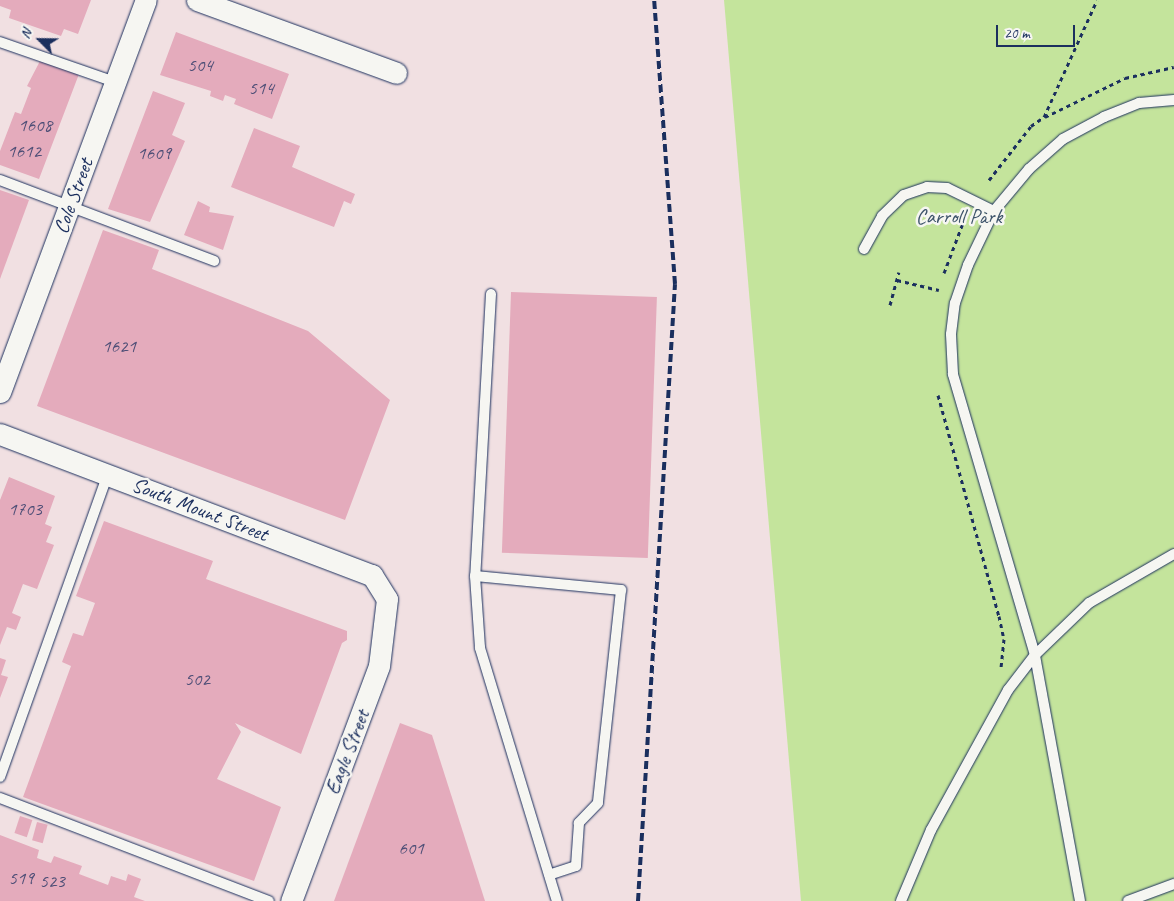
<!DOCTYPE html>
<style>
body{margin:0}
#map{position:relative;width:1174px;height:901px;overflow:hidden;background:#f1e0e2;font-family:Caveat,sans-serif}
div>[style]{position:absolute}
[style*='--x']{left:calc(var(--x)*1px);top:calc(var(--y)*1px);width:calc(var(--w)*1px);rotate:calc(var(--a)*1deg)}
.green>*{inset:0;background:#c4e49c}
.building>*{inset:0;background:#e4abbc;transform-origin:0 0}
.path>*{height:3px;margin-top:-1.5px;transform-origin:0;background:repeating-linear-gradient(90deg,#1b2f5e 0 4px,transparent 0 8px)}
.roads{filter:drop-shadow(0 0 1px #1b2f5e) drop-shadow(0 0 1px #1b2f5e)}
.service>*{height:10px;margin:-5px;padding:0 5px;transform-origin:5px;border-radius:5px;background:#f6f6f2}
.minor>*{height:21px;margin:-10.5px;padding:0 10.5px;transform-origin:10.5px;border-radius:10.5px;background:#f6f6f2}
.rail>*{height:4px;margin-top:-2px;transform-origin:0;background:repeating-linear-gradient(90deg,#1b2f5e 0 8px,transparent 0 12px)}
span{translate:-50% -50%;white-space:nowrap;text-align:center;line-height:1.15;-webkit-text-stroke:5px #f6f6f2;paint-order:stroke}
.number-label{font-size:19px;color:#4d4e76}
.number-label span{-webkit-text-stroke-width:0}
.street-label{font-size:21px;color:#1b2f5e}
.park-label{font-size:21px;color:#3d536a}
.north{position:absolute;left:15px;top:15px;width:50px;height:50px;-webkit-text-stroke:4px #f6f6f2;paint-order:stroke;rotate:293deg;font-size:14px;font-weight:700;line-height:20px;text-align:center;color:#1b2f5e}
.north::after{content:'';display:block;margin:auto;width:18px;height:22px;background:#1b2f5e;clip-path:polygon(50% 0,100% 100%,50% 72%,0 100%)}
.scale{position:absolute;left:996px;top:25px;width:79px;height:22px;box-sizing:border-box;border:2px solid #1b2f5e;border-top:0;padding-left:6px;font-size:15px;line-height:18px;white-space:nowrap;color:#1b2f5e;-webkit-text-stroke:4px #f6f6f2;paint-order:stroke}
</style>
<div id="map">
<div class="green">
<i style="clip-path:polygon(724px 0,1174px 0,1174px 901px,801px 901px)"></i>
</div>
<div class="building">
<i style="clip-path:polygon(0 0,91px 0,78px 34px,64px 29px,61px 36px,9px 18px,11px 10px,0 6px)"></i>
<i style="clip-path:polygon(176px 32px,289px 74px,272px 119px,234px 104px,236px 99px,225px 95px,223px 101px,210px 96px,211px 91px,160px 75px)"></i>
<i style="clip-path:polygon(40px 61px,79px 74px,39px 179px,0 165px,0 151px,15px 112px,21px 114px,31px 88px,27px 86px)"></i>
<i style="clip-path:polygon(153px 91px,185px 103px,172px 135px,185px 141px,150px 222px,108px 209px)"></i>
<i style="clip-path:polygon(254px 128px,300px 146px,292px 167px,355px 194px,351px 204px,344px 201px,334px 227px,231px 187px)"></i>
<i style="clip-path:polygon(0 190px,29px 200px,0 279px)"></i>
<i style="clip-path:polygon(198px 201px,210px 207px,209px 212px,234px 216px,223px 250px,184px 235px)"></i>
<i style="clip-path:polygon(103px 230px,159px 250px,152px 269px,308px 331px,390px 400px,345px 520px,37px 406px)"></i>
<i style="left:511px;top:292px;width:146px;height:261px;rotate:2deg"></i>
<i style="clip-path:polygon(9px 477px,55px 496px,45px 524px,52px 527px,46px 542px,54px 545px,37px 589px,23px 584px,12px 613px,21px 617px,16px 630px,7px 627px,0 645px,0 500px)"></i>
<i style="clip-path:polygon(104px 521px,213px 561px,206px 579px,347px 631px,347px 640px,342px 643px,301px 754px,235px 723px,241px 732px,217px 779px,281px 807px,254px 881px,23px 797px,71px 666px,62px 662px,73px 633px,83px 636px,95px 603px,76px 596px)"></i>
<i style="clip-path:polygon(0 658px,6px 660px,1px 675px,8px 677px,0 698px)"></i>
<i style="clip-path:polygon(400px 723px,432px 735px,485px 901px,334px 901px)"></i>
<i style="left:20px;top:816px;width:13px;height:18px;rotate:18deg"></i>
<i style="left:37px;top:822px;width:11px;height:19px;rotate:15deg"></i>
<i style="clip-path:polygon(0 835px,39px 850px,37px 858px,51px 863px,54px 856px,82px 866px,79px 874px,108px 885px,111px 876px,126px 881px,128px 874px,141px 879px,134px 897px,145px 901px,0 901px)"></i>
</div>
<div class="path">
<i style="--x:1045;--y:117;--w:89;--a:-26"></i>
<i style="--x:1125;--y:78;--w:50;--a:-12.7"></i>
<i style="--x:989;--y:180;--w:68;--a:-52.1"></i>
<i style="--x:1031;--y:126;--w:16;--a:-35"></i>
<i style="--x:1044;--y:117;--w:128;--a:-65.6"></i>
<i style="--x:944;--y:273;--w:57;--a:-69.3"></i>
<i style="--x:897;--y:280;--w:43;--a:13.4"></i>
<i style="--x:890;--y:305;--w:34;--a:-75"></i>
<i style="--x:938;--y:395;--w:229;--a:74.6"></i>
<i style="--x:999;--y:616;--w:24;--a:78"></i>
<i style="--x:1004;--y:639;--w:28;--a:96"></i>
</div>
<div class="roads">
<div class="service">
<i style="--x:0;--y:42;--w:122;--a:19.2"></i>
<i style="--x:0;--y:180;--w:229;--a:20.7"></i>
<i style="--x:864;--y:249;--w:38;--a:-61"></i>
<i style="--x:882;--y:216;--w:30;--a:-44"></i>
<i style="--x:904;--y:195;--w:24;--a:-19"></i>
<i style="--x:927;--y:187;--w:20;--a:3"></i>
<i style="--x:947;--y:188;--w:52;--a:26.1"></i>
<i style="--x:491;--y:294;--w:282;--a:93.2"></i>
<i style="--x:475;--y:576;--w:72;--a:86"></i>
<i style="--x:480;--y:648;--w:264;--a:73.1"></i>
<i style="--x:475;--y:576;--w:147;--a:5.5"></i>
<i style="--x:621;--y:590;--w:214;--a:96.2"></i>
<i style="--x:598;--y:803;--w:28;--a:134"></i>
<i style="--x:579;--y:823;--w:43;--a:94"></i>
<i style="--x:576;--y:866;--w:28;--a:162"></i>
<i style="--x:0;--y:777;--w:322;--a:-70.4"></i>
<i style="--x:0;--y:798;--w:288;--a:21"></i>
<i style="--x:901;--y:901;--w:77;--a:-67.1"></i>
<i style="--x:931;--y:830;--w:160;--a:-61.2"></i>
<i style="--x:1008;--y:690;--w:44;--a:-52.4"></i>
<i style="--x:1035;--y:655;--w:75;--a:-43.9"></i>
<i style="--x:1089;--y:603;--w:98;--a:-30"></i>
<i style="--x:1080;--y:901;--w:250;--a:-100.4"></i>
<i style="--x:1035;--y:655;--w:293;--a:-106.3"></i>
<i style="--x:953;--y:374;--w:40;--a:-92.9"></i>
<i style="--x:951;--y:334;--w:31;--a:-83"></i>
<i style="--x:955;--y:303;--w:40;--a:-71.1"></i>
<i style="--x:968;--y:265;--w:60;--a:-64.3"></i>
<i style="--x:994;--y:211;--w:55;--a:-50.2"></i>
<i style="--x:1029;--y:169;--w:45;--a:-41.4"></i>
<i style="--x:1063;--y:139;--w:47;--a:-28.2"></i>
<i style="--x:1104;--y:117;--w:38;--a:-22"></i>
<i style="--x:1139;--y:103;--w:35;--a:-5"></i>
<i style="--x:1128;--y:901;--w:49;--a:-20.3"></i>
</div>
<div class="minor">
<i style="--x:197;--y:0;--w:212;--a:20.1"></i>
<i style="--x:0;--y:392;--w:418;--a:-69.6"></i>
<i style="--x:0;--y:434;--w:398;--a:20.8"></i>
<i style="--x:372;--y:575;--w:28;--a:58"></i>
<i style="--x:387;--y:599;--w:67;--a:96.8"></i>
<i style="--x:379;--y:666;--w:251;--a:110.5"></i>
</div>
</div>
<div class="rail">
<i style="--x:638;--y:901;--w:618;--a:-86.57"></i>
<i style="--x:675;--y:284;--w:285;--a:-94.2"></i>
</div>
<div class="number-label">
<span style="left:200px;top:66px">504</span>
<span style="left:261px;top:89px">514</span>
<span style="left:35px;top:126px">1608</span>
<span style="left:24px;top:152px">1612</span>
<span style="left:154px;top:154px">1609</span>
<span style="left:119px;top:347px">1621</span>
<span style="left:25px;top:510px">1703</span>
<span style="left:197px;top:680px">502</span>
<span style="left:411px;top:849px">601</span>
<span style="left:21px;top:879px">519</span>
<span style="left:52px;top:882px">523</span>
</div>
<div class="street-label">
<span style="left:73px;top:196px;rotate:-70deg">Cole Street</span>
<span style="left:200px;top:509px;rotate:21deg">South Mount Street</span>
<span style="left:347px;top:752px;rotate:-69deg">Eagle Street</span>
</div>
<div class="park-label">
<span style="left:959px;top:216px">Carroll Park</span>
</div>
<div class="north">N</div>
<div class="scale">20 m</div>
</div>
